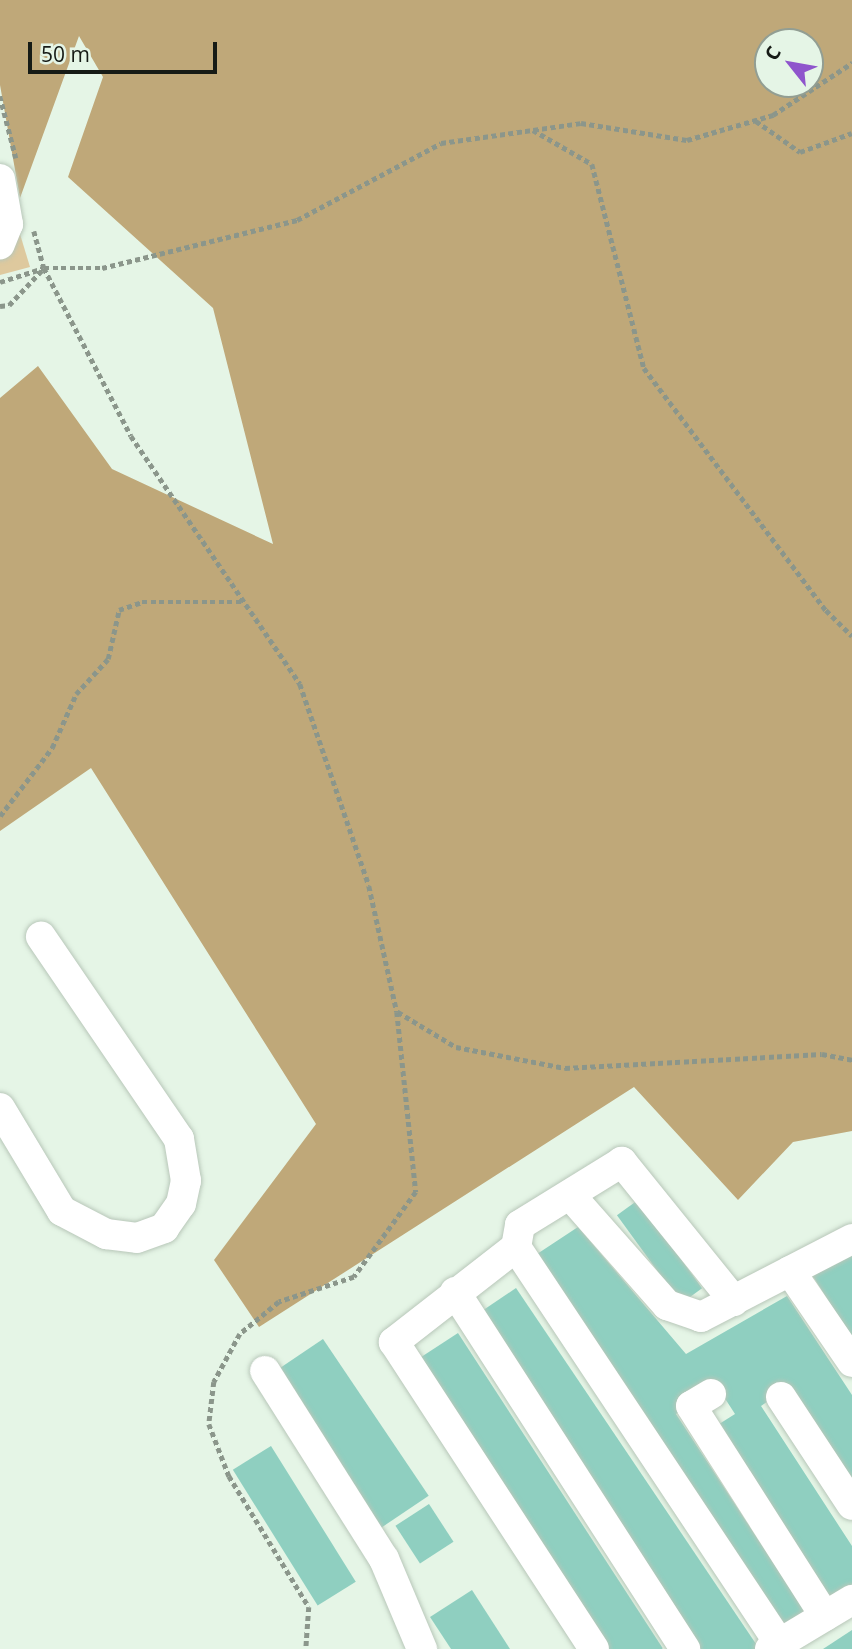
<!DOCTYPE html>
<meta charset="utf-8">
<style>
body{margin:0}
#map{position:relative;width:852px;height:1649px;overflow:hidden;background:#e5f5e6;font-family:"Open Sans",sans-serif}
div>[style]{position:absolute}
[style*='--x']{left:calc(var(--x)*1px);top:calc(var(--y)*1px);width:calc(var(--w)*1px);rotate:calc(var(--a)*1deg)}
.green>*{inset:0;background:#dec99e}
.forest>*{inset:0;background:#bfa879}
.building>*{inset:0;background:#8fcfc0;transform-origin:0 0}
.path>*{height:4.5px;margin-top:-2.25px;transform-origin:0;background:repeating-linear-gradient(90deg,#8b968b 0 5px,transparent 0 8.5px)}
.roads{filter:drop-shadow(0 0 2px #b8c7b9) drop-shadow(0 0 2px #b8c7b9)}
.minor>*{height:30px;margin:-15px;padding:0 15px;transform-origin:15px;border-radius:15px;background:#fff}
span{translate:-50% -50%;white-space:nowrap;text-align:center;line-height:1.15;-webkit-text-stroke:7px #e5f5e6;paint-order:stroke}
.north{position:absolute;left:754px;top:28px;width:70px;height:70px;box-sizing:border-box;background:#e5f5e6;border:2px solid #929e93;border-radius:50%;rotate:301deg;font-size:19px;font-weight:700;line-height:28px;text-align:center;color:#161b16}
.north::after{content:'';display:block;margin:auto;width:24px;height:32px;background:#8f55cc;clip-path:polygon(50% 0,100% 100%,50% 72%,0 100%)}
.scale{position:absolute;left:28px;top:42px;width:189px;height:32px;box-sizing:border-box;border:4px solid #161b16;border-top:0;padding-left:9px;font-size:21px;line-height:24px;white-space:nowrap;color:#161b16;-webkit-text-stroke:5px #e5f5e6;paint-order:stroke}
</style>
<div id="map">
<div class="green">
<i style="clip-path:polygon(0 168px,30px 267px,0 275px)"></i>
</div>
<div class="forest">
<i style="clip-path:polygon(evenodd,0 0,852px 0,852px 1131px,793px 1142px,738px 1200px,634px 1087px,259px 1327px,214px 1260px,316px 1124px,91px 768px,0 831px,0 398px,38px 366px,112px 469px,273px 544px,213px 308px,68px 177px,103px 77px,79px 36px,20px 198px,0 85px,0 0,768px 42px,810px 42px,810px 84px,768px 84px,768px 42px)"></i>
</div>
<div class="building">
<i style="left:638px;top:1200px;width:109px;height:26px;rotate:54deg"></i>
<i style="clip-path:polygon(578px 1227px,686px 1354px,787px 1296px,852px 1395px,852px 1491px,786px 1389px,761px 1406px,852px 1546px,852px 1595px,834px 1607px,716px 1426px,735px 1414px,715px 1383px,676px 1414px,810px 1619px,784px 1637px,531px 1258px)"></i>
<i style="clip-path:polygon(852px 1248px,852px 1339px,811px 1273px)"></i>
<i style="left:516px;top:1288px;width:435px;height:50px;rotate:56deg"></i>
<i style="left:458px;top:1333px;width:376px;height:48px;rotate:57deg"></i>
<i style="left:323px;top:1339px;width:189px;height:59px;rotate:56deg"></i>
<i style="left:271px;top:1446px;width:160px;height:45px;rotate:58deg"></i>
<i style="left:429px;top:1504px;width:45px;height:40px;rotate:57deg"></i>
<i style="clip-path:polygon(472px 1590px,510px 1649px,451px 1649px,430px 1617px)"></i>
<i style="clip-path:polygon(852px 1630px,852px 1649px,823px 1649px)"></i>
</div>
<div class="path">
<i style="--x:0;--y:96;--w:64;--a:75.5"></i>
<i style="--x:756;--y:121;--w:54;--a:35.2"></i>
<i style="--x:800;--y:152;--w:55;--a:-20.1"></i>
<i style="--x:533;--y:130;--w:68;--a:30"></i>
<i style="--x:592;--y:164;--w:211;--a:75.7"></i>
<i style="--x:644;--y:368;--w:303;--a:53.1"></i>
<i style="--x:826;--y:610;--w:37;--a:45"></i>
<i style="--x:34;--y:231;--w:38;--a:75"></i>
<i style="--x:44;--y:268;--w:189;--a:62.6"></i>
<i style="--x:131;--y:436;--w:300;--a:55.7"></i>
<i style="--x:300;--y:684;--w:213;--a:71.1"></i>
<i style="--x:369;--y:886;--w:129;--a:77.5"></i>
<i style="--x:397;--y:1012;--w:181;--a:84"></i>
<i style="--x:416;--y:1192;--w:105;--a:126.1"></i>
<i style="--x:354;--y:1277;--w:79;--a:161.6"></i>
<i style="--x:279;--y:1302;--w:50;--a:140.6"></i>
<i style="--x:240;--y:1334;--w:55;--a:118.4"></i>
<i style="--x:214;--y:1382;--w:42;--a:96.8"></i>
<i style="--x:209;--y:1424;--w:56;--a:69"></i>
<i style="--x:229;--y:1476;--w:153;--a:58.6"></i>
<i style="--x:309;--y:1607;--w:42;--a:94.1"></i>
<i style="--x:0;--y:282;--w:46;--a:-17.7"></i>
<i style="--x:44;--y:268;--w:58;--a:0"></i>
<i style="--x:102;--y:268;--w:201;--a:-13.8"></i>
<i style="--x:297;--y:220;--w:163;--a:-28.1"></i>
<i style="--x:441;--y:143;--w:141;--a:-8.1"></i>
<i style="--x:581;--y:123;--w:107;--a:9.1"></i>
<i style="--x:687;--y:140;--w:90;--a:-16.2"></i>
<i style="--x:773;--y:115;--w:95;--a:-33.4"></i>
<i style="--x:0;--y:306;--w:9;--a:-6"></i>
<i style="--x:9;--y:305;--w:50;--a:-46.6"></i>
<i style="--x:0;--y:816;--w:86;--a:-52.6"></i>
<i style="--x:52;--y:748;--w:59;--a:-66"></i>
<i style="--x:76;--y:694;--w:47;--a:-47.6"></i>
<i style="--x:108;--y:659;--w:50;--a:-77.3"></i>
<i style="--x:119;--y:610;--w:24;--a:-19"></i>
<i style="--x:142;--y:602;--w:102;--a:0"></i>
<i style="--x:398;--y:1012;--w:68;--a:31.1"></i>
<i style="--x:456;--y:1047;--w:111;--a:10.9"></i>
<i style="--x:565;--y:1068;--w:257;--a:-3.1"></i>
<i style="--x:822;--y:1054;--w:31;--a:11"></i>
</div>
<div class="roads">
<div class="minor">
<i style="--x:0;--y:179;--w:46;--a:79.9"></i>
<i style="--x:8;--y:224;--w:22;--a:112"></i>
<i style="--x:0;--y:1108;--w:120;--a:59"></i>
<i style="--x:62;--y:1211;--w:50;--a:27.6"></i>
<i style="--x:106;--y:1234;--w:31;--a:7"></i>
<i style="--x:137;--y:1238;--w:29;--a:-20"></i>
<i style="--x:164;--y:1228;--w:29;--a:-55"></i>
<i style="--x:181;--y:1204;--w:24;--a:-78"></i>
<i style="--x:186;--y:1181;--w:43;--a:-99.5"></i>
<i style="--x:179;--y:1139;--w:245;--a:-124.3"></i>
<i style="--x:570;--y:1195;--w:147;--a:48.6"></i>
<i style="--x:667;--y:1305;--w:36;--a:19"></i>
<i style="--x:701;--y:1317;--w:170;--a:-27.3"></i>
<i style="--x:516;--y:1247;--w:155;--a:142.1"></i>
<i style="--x:394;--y:1342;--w:366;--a:56.9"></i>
<i style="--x:790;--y:1271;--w:110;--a:55.7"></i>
<i style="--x:455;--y:1292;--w:425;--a:57.2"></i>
<i style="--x:734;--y:1301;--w:179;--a:-128.9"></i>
<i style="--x:622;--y:1162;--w:120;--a:148.3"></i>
<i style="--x:520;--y:1225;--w:22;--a:100"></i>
<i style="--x:516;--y:1247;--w:475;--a:56.4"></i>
<i style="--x:265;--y:1371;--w:222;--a:57.7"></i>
<i style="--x:384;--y:1559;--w:98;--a:67.1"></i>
<i style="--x:711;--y:1394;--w:23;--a:149"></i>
<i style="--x:691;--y:1406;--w:249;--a:57.5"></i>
<i style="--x:781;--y:1397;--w:129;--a:56.7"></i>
<i style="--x:770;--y:1649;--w:96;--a:-30.9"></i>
</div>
</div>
<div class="north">С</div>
<div class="scale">50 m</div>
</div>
